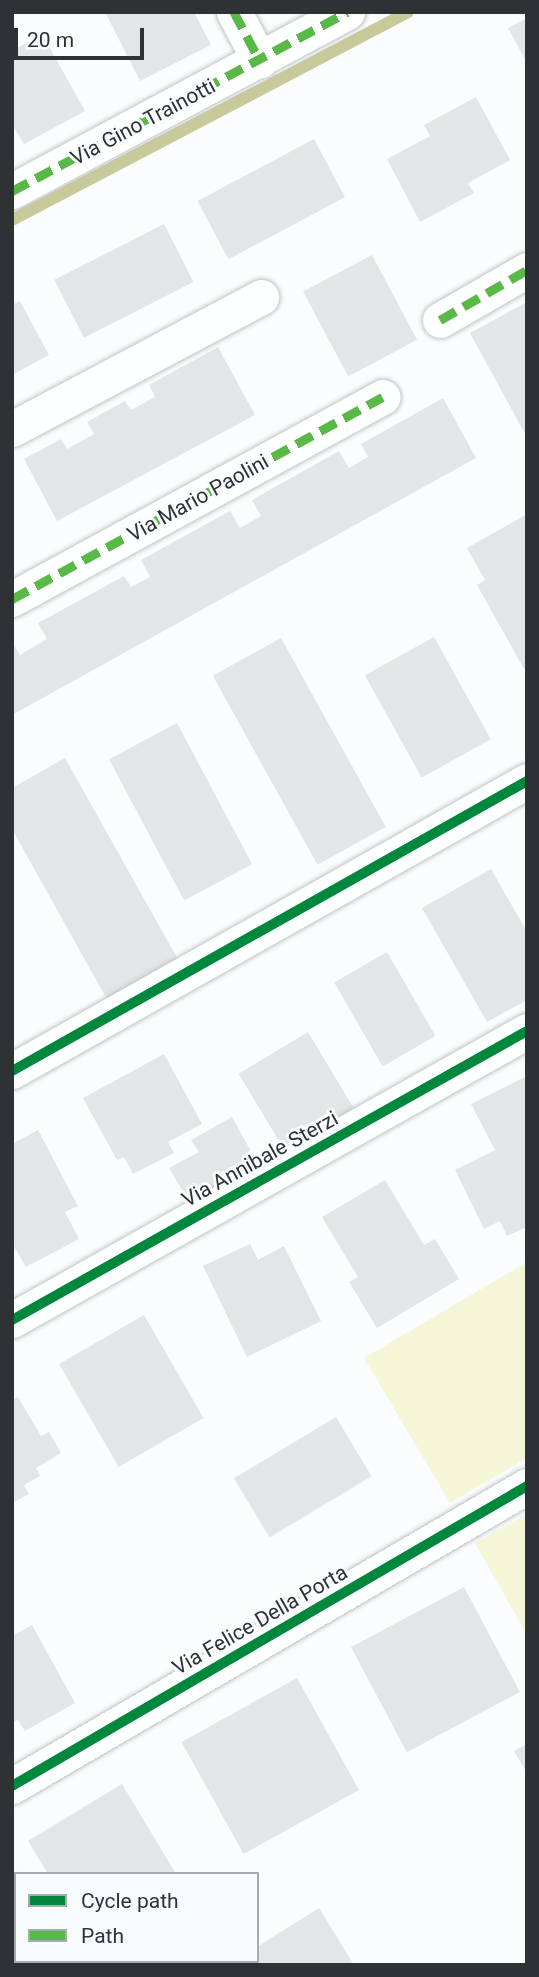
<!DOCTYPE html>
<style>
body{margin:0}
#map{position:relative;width:539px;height:1977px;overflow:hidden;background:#fafcfe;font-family:Roboto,sans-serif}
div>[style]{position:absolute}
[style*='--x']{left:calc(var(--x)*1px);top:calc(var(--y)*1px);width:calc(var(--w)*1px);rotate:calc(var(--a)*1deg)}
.green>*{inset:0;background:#f5f6d8}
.stream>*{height:12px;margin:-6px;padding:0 6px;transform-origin:6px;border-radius:6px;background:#c9ca9b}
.building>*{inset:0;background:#e3e5e7;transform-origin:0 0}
.roads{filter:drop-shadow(0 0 2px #c1c3c5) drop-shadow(0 0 2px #c1c3c5)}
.minor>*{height:35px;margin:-17.5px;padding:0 17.5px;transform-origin:17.5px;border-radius:17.5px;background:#feffff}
.quiet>*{height:9px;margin-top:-4.5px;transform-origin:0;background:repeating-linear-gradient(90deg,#58b947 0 18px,transparent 0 27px)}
.cycleway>*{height:10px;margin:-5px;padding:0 5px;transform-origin:5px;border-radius:5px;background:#00873e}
span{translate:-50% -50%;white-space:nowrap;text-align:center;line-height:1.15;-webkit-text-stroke:6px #f9fcff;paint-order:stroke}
.street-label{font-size:21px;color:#2f3234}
.frame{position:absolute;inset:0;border:14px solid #2f3234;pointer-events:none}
.legend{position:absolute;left:14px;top:1872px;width:245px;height:91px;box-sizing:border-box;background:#f9fcff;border:2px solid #a8abae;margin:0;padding:9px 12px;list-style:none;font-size:21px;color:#2f3234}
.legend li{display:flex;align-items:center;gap:14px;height:35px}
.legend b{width:35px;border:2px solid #a8abae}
.scale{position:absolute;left:14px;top:28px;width:130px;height:32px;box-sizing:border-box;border:4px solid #2f3234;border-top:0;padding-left:9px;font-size:21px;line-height:24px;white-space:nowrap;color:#2f3234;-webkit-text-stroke:5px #f9fcff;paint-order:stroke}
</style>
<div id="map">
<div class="green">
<i style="clip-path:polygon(527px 1262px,527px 1458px,450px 1503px,364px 1358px)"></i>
<i style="clip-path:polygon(527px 1514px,527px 1635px,475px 1543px)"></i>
</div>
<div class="stream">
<i style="--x:12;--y:220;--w:447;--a:-27.7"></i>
</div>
<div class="building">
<i style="clip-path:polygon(105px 12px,194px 12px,211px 45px,140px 81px)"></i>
<i style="clip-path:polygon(527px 18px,527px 63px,508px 28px)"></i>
<i style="clip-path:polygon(42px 34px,85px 111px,24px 144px,12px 124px,12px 51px)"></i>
<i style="clip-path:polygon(476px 97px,510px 160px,468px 183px,474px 193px,420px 222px,387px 159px,430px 136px,424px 125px)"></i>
<i style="left:314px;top:139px;width:66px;height:132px;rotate:62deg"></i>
<i style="left:164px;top:224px;width:65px;height:123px;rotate:63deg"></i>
<i style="left:372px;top:255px;width:96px;height:78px;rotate:62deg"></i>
<i style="clip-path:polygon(20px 301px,49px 355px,12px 375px,12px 305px)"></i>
<i style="clip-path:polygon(527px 302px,527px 431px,524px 432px,470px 333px)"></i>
<i style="clip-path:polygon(218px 347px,255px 415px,57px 521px,24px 459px,61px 439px,67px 449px,94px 434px,87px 422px,125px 401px,131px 410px,155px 397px,149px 385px)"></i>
<i style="clip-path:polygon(443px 398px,476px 458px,12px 715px,12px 642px,20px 655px,47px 639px,38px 623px,124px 576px,131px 587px,150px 577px,141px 560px,230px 511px,240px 528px,261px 516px,252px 500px,339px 451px,349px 468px,368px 457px,361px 444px)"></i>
<i style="clip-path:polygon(527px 514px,527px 667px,524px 669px,477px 585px,485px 580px,467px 548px)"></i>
<i style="left:434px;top:637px;width:117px;height:79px;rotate:61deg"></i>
<i style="left:281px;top:638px;width:216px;height:78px;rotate:61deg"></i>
<i style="left:177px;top:723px;width:160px;height:77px;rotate:62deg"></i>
<i style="clip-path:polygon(65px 758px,180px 963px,109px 1003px,12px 829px,12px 788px)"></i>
<i style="clip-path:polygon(491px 869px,527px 932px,527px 1000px,487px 1022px,422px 908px)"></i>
<i style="left:387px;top:952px;width:97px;height:61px;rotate:60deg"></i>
<i style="left:308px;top:1032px;width:89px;height:81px;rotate:59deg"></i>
<i style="clip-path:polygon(164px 1054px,202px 1124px,168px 1142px,174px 1153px,133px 1174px,124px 1157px,117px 1160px,83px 1098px)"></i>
<i style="clip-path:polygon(527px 1076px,527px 1227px,507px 1236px,500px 1221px,484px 1229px,455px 1170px,495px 1150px,471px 1104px)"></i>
<i style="clip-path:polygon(232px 1117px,258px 1164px,189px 1202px,169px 1168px,199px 1152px,191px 1140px)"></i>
<i style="clip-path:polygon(38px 1130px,78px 1206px,65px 1212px,79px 1239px,26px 1267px,12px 1243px,12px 1144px)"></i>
<i style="clip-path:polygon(385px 1180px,424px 1245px,435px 1239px,459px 1279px,377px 1328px,349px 1282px,358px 1277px,322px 1217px)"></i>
<i style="clip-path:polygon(250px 1244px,258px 1260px,284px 1246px,321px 1321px,247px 1357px,203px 1266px)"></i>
<i style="left:144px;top:1315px;width:119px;height:98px;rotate:60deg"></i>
<i style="clip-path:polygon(18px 1397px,41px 1436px,49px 1432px,61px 1453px,36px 1468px,40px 1476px,24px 1485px,29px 1494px,12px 1503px,12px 1400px)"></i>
<i style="left:336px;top:1417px;width:69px;height:119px;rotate:59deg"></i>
<i style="left:464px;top:1587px;width:119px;height:128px;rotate:62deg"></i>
<i style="clip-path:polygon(32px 1625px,75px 1703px,25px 1731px,18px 1720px,12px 1723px,12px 1636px)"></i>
<i style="left:297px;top:1678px;width:128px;height:132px;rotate:61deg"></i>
<i style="clip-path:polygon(527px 1744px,527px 1773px,514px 1751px)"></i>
<i style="clip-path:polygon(122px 1784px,176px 1874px,48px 1874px,28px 1841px)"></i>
<i style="clip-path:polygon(319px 1908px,354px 1965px,234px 1965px,257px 1961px,257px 1947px)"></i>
</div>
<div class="roads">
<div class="minor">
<i style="--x:234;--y:12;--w:55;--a:62"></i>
<i style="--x:12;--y:191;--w:380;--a:-28.1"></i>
<i style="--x:440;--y:320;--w:100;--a:-29.9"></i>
<i style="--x:12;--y:429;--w:282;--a:-27.9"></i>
<i style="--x:12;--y:599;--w:422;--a:-28.6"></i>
<i style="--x:12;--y:1071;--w:591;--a:-29.38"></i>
<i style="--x:12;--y:1320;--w:591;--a:-29.3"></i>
<i style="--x:12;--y:1786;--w:596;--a:-30.22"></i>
</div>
</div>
<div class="quiet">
<i style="--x:234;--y:12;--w:55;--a:62"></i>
<i style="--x:12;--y:191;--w:380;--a:-28.1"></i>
<i style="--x:440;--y:320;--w:100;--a:-29.9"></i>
<i style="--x:12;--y:599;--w:422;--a:-28.6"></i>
</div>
<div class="cycleway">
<i style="--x:12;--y:1071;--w:591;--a:-29.38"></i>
<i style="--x:12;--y:1320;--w:591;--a:-29.3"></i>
<i style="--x:12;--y:1786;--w:596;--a:-30.22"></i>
</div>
<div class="street-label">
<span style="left:143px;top:122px;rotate:-28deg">Via Gino Trainotti</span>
<span style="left:198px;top:498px;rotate:-29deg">Via Mario Paolini</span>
<span style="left:260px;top:1159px;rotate:-29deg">Via Annibale Sterzi</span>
<span style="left:260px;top:1620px;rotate:-30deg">Via Felice Della Porta</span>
</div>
<div class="frame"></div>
<ul class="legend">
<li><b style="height:9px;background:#00873e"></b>Cycle path</li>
<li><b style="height:9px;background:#58b947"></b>Path</li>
</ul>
<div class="scale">20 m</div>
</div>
